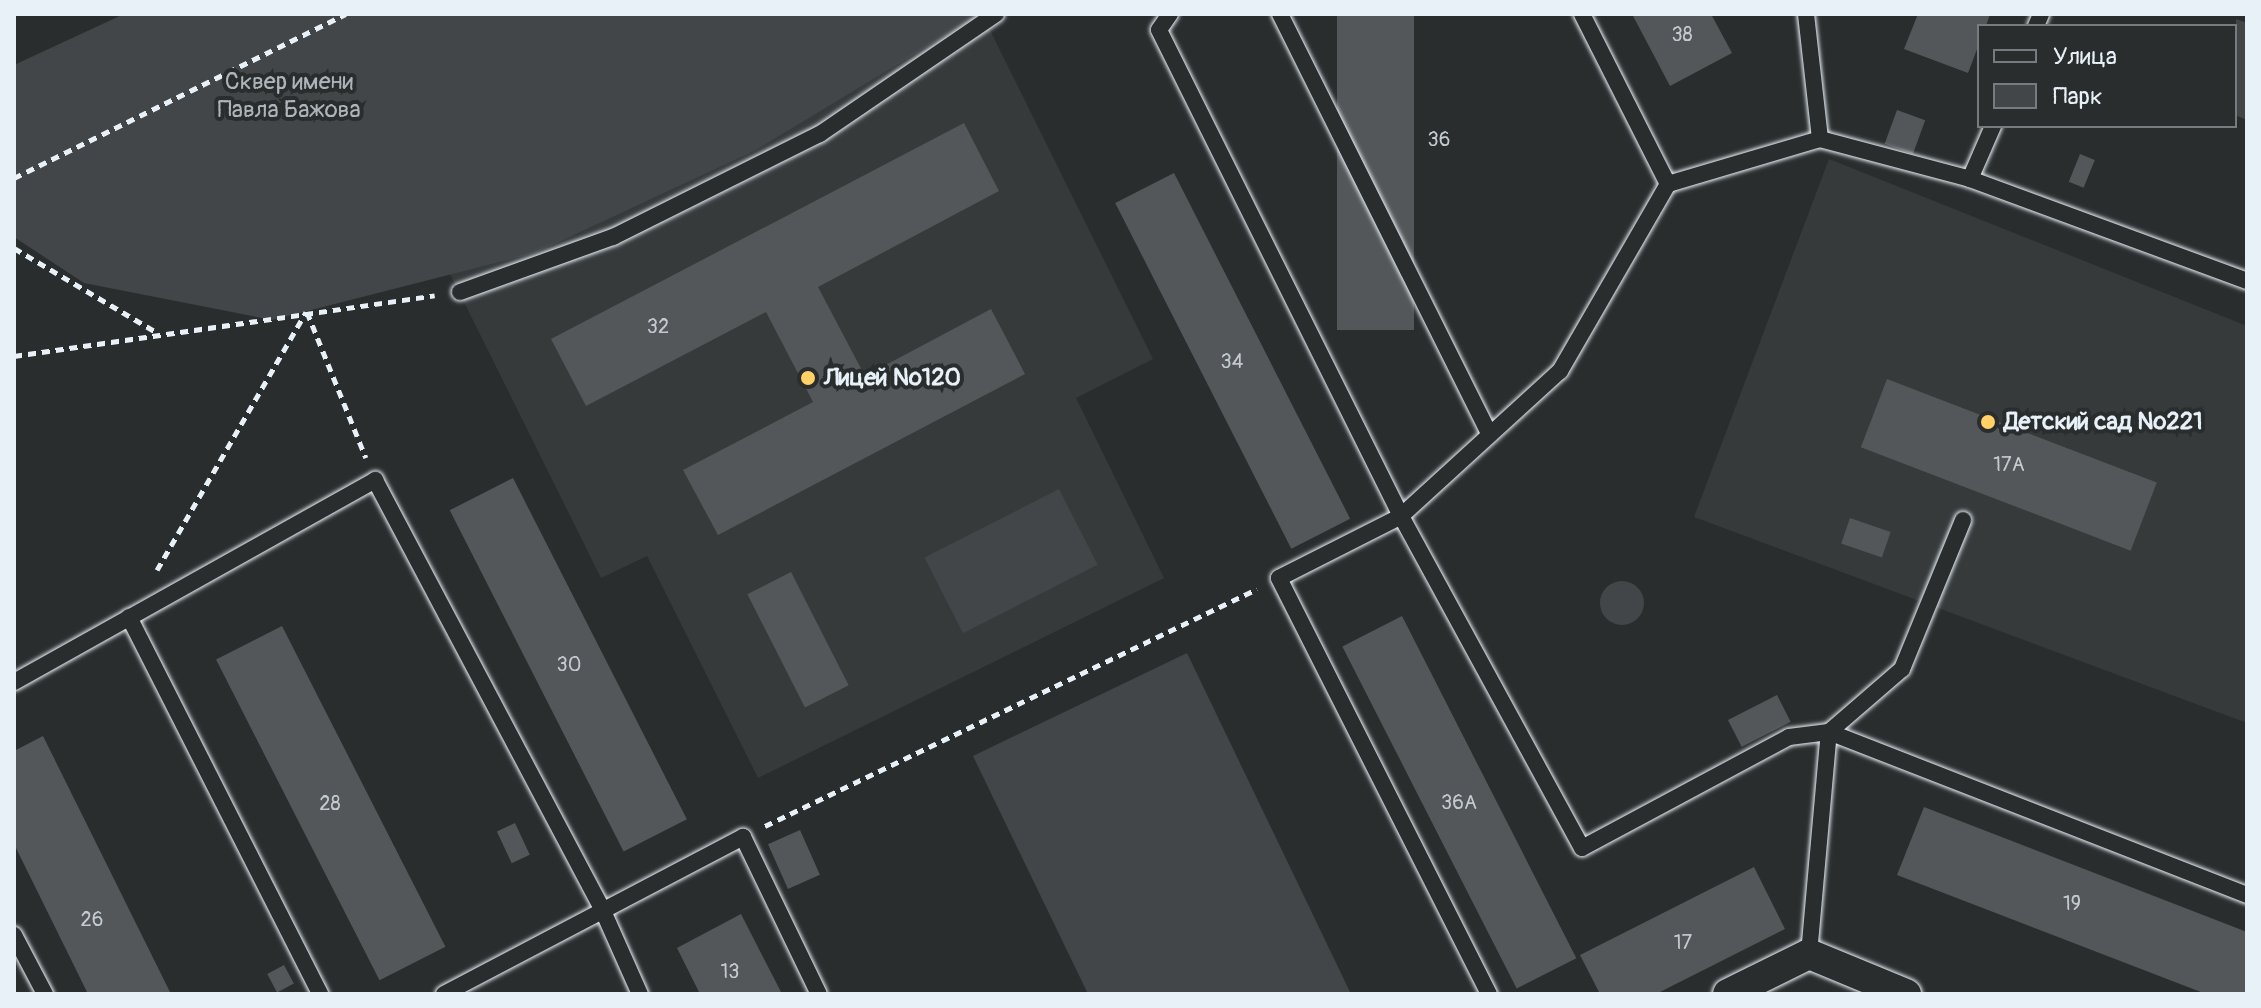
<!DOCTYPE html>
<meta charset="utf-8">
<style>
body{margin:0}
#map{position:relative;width:2261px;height:1008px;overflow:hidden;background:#2a2d2e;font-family:Pangolin,sans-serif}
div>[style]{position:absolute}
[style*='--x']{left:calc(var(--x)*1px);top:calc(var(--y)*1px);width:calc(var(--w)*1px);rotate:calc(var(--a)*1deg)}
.built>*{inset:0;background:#363a3b}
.green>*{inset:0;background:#424648;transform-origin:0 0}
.round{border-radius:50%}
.building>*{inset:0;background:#535759;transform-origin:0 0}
.path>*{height:5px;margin-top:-2.5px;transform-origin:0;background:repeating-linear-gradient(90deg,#e8f1f8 0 8px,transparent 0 14px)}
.roads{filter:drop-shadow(0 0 2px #e8f1f8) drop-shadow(0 0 2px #e8f1f8)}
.lane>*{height:16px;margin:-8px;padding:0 8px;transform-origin:8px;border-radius:8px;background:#2a2d2e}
.street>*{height:30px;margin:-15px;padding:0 15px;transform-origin:15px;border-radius:15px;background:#2a2d2e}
.dots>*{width:22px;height:22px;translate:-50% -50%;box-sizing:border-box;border:4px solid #2a2d2e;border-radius:50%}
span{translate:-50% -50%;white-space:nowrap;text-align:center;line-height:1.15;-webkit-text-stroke:8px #2a2d2e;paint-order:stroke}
.number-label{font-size:20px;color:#c3cad0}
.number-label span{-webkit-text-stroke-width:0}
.park-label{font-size:24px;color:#aeb5ba}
.poi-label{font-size:24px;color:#e8f1f8;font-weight:700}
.left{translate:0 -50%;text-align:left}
.frame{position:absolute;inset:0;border:16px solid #e8f1f8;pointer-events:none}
.legend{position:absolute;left:1977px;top:24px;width:260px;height:104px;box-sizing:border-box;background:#2a2d2e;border:2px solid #767b7f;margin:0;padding:10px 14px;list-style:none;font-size:24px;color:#e8f1f8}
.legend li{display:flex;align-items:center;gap:16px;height:40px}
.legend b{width:40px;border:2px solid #767b7f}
</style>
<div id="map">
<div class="built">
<i style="clip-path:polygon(683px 14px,982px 14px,1153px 359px,1076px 398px,1164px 578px,758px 778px,647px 556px,601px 578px,392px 157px)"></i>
<i style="clip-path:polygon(1829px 159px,2247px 326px,2247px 723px,1694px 517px)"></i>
</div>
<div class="green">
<i style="clip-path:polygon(124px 14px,981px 14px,754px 151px,535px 253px,272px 320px,84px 283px,14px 237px,14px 65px)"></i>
<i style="clip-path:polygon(2236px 19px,2247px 23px,2247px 120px,2235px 115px)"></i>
<i style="left:1059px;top:489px;width:85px;height:151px;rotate:63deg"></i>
<i class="round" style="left:1600px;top:581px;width:44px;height:44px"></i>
<i style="clip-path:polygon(1187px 653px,1351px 994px,1088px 994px,973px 756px)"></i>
</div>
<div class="building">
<i style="left:1337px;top:14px;width:77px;height:316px"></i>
<i style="clip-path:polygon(1632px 14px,1711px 14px,1732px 53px,1670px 86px)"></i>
<i style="clip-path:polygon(1918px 14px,1990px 14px,1986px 26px,1979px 26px,1979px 44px,1968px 73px,1904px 49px)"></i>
<i style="left:1897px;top:110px;width:30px;height:36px;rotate:20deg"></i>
<i style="clip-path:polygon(964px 123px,999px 191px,818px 287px,865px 376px,991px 309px,1025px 374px,718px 535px,683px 470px,813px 402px,766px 312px,586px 406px,551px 339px)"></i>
<i style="left:2080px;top:154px;width:16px;height:30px;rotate:22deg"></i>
<i style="left:1174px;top:173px;width:388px;height:66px;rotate:63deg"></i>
<i style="left:1887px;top:379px;width:289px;height:73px;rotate:21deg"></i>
<i style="left:513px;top:478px;width:383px;height:71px;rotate:63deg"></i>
<i style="left:1850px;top:518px;width:43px;height:27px;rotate:19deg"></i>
<i style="left:791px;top:572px;width:127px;height:49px;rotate:63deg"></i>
<i style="left:1402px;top:616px;width:384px;height:67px;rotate:63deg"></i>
<i style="left:282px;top:626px;width:360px;height:74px;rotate:63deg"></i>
<i style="left:1777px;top:695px;width:30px;height:55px;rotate:63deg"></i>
<i style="clip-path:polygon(43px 736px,171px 994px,88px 994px,14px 844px,14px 751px)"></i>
<i style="clip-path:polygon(1924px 807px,2247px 932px,2247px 994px,2206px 994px,1897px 875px)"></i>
<i style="left:515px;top:823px;width:35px;height:20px;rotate:65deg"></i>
<i style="left:800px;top:830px;width:49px;height:35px;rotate:66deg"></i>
<i style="clip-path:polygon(1754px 867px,1785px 929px,1656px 994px,1600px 994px,1580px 955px)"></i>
<i style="clip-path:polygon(741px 914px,782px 994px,700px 994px,677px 948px)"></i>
<i style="left:284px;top:965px;width:21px;height:19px;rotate:62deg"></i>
</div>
<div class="path">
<i style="--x:14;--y:178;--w:370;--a:-26.3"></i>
<i style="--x:14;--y:248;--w:167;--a:30.6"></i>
<i style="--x:307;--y:312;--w:157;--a:68"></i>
<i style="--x:14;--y:356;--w:425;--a:-8.2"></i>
<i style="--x:157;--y:570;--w:298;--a:-60"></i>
<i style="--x:765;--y:826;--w:546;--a:-25.72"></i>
</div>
<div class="roads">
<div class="lane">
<i style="--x:1170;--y:14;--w:19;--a:125"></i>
<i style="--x:1159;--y:30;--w:543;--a:63.53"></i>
<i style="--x:1401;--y:516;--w:378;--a:61.4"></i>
<i style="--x:1582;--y:848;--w:235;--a:-28.2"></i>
<i style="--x:1789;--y:737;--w:40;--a:-7.1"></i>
<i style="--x:1829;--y:732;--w:449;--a:21.3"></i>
<i style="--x:1280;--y:14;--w:470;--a:63.5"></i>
<i style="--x:1582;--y:14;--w:191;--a:63.2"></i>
<i style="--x:1806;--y:14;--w:126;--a:83.6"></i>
<i style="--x:2036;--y:26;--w:13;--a:-67"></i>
<i style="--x:1970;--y:179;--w:58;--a:-66.5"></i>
<i style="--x:460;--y:292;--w:163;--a:-19.8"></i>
<i style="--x:613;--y:237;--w:231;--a:-26.5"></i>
<i style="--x:820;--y:134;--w:213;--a:-34.3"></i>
<i style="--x:129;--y:617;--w:423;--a:63.1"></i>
<i style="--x:14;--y:682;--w:414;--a:-29.2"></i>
<i style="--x:375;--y:480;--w:488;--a:62.1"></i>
<i style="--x:603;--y:911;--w:91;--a:66"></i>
<i style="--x:14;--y:935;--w:67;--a:62.3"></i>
<i style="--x:1809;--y:954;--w:223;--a:-84.9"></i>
<i style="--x:1829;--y:732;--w:96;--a:-40.8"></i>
<i style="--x:1902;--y:669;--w:161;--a:-67.7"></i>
<i style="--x:444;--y:994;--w:338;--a:-27.7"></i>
<i style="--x:743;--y:837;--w:174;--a:64.2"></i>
<i style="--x:1489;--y:994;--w:466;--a:-116.8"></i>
<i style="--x:1279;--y:578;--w:137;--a:-26.9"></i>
<i style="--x:1401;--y:516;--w:215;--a:-42.4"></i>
<i style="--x:1560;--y:371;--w:216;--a:-60"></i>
<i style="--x:1668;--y:184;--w:159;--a:-16.5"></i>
<i style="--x:1820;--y:139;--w:155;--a:14.9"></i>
<i style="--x:1970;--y:179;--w:295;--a:20.2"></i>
</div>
<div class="street">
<i style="--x:1728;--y:994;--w:90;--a:-26.3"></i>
<i style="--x:1809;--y:954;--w:105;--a:22.4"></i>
</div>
</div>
<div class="dots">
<i style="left:808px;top:378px;background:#ffd166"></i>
<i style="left:1988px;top:422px;background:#ffd166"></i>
</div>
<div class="number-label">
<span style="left:1682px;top:34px">38</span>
<span style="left:1439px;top:139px">36</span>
<span style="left:658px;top:326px">32</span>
<span style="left:1232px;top:361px">34</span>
<span style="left:2009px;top:464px">17А</span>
<span style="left:569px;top:664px">30</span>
<span style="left:1459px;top:802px">36А</span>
<span style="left:330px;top:803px">28</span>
<span style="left:2072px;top:903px">19</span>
<span style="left:92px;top:919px">26</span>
<span style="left:1683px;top:942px">17</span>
<span style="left:730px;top:971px">13</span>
</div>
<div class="park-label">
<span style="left:289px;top:96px">Сквер имени<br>Павла Бажова</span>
</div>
<div class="poi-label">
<span class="left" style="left:824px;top:378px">Лицей №120</span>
<span class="left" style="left:2004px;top:422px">Детский сад №221</span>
</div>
<div class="frame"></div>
<ul class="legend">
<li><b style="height:10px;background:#2a2d2e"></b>Улица</li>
<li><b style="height:22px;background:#424648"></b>Парк</li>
</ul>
</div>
